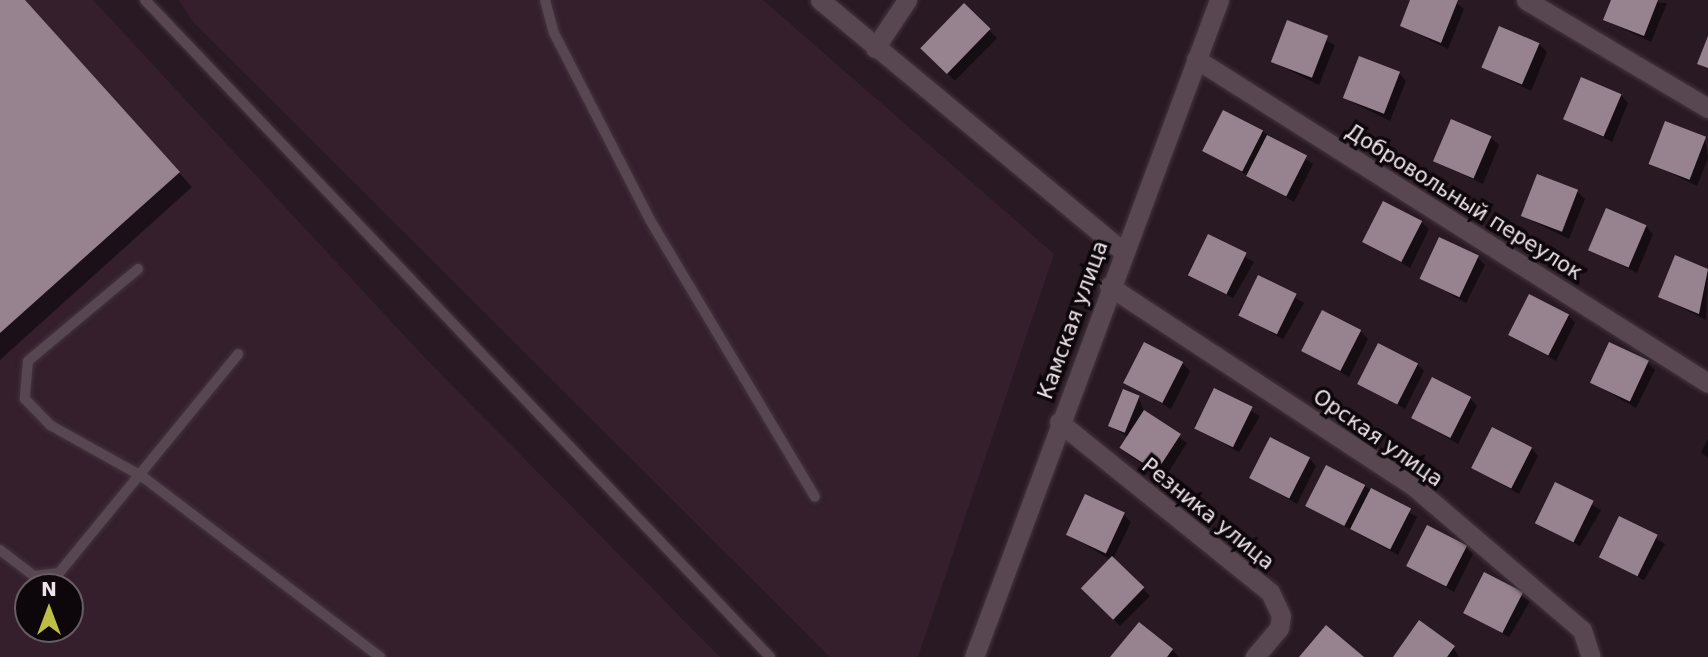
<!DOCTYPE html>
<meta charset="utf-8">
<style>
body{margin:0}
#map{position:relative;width:1708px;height:657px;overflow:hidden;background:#291923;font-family:"DejaVu Sans",sans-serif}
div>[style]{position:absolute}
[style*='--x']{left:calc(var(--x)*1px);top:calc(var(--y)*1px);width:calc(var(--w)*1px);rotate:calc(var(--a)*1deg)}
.built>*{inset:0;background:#351f2d}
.shadow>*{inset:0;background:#0007;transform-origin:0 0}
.building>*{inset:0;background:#97838f;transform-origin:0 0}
.roads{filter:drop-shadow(0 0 2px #42353d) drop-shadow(0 0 2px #42353d)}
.lane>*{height:10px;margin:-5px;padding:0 5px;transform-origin:5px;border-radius:5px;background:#584651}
.street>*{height:19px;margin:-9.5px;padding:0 9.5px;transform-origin:9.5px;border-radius:9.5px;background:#584651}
span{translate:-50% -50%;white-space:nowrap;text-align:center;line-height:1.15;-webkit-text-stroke:7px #0d060a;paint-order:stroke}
.street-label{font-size:21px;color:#eee3ea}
.north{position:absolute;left:14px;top:573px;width:70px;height:70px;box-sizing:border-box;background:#0d060a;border:2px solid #675e64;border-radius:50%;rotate:0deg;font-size:19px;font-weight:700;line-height:28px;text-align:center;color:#eee3ea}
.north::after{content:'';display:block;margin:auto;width:24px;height:32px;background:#bbc044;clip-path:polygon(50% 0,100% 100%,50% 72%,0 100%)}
</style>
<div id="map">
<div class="built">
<i style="clip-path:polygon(evenodd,0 0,93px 0,427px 360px,720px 657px,0 657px,0 0,28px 587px,70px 587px,70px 629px,28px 629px,28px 587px)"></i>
<i style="clip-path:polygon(179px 0,763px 0,1054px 254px,918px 657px,830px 657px,194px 23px)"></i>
</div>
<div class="shadow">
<i style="clip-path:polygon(0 0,24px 0,192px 187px,0 360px)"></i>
<i style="clip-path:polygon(1412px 0,1452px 0,1464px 9px,1448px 49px,1402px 26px)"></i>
<i style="clip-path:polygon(1613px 0,1667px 3px,1651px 42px,1605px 20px)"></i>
<i style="left:964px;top:5px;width:47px;height:60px;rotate:45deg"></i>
<i style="clip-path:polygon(1288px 22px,1335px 45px,1319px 85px,1273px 62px)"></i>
<i style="clip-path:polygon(1539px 44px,1547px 52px,1531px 91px,1485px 68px)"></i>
<i style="clip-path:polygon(1399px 73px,1406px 81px,1390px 121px,1344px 98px)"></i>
<i style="clip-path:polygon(1621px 95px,1628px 103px,1612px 142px,1566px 119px)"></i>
<i style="clip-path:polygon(1262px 131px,1313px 164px,1294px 202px,1205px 151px)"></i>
<i style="clip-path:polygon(1491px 138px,1499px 145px,1483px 184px,1436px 162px)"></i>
<i style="clip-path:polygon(1705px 139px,1708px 158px,1697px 186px,1650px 163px)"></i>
<i style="clip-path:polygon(1577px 192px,1585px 199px,1569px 239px,1522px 216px)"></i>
<i style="clip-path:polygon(1421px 222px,1429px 229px,1410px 268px,1365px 241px)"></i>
<i style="clip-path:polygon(1646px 226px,1653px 234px,1637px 273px,1591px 250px)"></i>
<i style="left:1209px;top:236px;width:52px;height:42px;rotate:30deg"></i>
<i style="clip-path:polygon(1676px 257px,1708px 270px,1706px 320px,1660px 297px)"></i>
<i style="clip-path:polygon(1478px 258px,1485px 265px,1466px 303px,1421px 277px)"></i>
<i style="left:1259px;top:277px;width:52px;height:42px;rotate:30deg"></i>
<i style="clip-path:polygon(1568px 315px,1575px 323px,1556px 361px,1511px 335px)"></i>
<i style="clip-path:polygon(1360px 331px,1368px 339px,1349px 377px,1304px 351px)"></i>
<i style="clip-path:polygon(1182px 363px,1190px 371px,1171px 409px,1126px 383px)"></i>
<i style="clip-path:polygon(1648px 363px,1655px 370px,1636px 408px,1591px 382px)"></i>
<i style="clip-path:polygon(1417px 364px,1424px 371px,1405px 409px,1360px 383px)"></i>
<i style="left:1215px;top:390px;width:52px;height:42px;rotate:30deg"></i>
<i style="clip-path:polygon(1139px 398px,1144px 412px,1187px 443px,1164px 479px,1129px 455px,1121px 448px,1128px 437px,1110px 426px)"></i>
<i style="clip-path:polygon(1470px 398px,1477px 406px,1458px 444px,1413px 418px)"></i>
<i style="clip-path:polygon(1708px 439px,1708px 458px,1701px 452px)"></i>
<i style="clip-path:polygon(1531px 448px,1538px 456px,1519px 494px,1474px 468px)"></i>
<i style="clip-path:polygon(1309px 458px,1316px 466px,1297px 504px,1252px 478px)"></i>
<i style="left:1556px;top:484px;width:52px;height:42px;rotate:30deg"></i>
<i style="clip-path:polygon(1364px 486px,1417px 517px,1398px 555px,1307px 506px)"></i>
<i style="clip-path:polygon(1124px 515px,1131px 522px,1113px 559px,1150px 596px,1120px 626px,1083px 588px,1111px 560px,1067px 534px)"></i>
<i style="left:1620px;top:518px;width:52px;height:42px;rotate:30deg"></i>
<i style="clip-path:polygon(1466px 546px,1473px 554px,1454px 592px,1409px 566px)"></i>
<i style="left:1485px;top:575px;width:52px;height:42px;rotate:30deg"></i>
<i style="clip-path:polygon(1139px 624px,1172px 650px,1179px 657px,1113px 657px)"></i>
<i style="clip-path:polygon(1453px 647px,1459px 657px,1395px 657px)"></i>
</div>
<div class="building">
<i style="clip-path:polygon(0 0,25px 0,180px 172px,0 333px)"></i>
<i style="clip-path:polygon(1410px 0,1458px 0,1441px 43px,1400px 26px)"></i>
<i style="clip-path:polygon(1611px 0,1658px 0,1644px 36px,1603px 20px)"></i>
<i style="left:964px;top:3px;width:37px;height:63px;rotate:44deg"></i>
<i style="left:1287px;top:20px;width:44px;height:45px;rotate:21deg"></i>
<i style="left:1499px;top:26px;width:44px;height:45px;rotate:23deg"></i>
<i style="clip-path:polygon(1708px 36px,1708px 68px,1697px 64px)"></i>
<i style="left:1359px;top:56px;width:44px;height:45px;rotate:21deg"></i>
<i style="left:1581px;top:77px;width:44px;height:46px;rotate:23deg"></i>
<i style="left:1223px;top:110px;width:45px;height:46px;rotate:27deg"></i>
<i style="left:1451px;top:119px;width:44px;height:46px;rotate:23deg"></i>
<i style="left:1665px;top:121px;width:44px;height:46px;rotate:21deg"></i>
<i style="left:1267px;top:135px;width:45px;height:46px;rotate:27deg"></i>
<i style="left:1537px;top:174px;width:44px;height:45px;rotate:21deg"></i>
<i style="left:1383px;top:201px;width:44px;height:46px;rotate:27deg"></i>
<i style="left:1606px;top:208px;width:44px;height:46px;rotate:23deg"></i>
<i style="left:1208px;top:234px;width:43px;height:46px;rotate:26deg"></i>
<i style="left:1439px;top:237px;width:44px;height:46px;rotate:25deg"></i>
<i style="clip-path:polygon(1675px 255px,1708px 269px,1699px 314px,1658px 297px)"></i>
<i style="left:1258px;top:275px;width:43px;height:45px;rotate:26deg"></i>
<i style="left:1529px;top:294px;width:45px;height:46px;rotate:27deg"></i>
<i style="left:1322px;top:310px;width:44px;height:46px;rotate:27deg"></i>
<i style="left:1144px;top:342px;width:44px;height:46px;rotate:27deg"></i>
<i style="left:1609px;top:342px;width:44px;height:45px;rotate:25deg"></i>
<i style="left:1378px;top:343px;width:45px;height:46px;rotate:27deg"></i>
<i style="left:1432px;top:377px;width:44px;height:46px;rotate:27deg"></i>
<i style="left:1214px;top:388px;width:43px;height:45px;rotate:26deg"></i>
<i style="left:1123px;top:389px;width:18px;height:40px;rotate:22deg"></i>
<i style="left:1144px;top:410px;width:44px;height:45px;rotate:33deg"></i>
<i style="left:1492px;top:427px;width:45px;height:46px;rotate:27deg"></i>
<i style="left:1270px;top:437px;width:45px;height:46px;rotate:27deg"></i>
<i style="left:1326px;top:465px;width:44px;height:46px;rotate:27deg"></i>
<i style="left:1555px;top:482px;width:43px;height:46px;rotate:26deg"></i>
<i style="left:1371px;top:488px;width:45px;height:46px;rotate:27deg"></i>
<i style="left:1085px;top:494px;width:44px;height:45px;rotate:25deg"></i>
<i style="left:1619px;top:516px;width:43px;height:46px;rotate:26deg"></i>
<i style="left:1427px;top:525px;width:45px;height:46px;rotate:27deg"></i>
<i style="left:1112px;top:556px;width:45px;height:45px;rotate:44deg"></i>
<i style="left:1484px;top:572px;width:44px;height:46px;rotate:27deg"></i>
<i style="clip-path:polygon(1419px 620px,1455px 646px,1447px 657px,1393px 657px)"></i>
<i style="clip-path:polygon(1139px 622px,1173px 649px,1167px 657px,1110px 657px)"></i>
<i style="clip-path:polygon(1326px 625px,1364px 657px,1299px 657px)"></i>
</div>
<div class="roads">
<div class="lane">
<i style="--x:145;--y:0;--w:907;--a:46.43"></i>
<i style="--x:545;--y:0;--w:34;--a:75"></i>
<i style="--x:554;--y:33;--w:210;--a:62.8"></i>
<i style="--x:650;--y:220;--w:322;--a:59.2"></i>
<i style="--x:138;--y:269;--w:143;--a:140.1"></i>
<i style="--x:28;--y:361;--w:38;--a:95"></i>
<i style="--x:25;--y:399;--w:36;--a:46"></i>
<i style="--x:50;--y:425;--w:107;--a:29.2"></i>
<i style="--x:143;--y:477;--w:298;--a:37.2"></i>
<i style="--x:0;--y:550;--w:43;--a:37.4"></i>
<i style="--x:34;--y:576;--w:25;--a:-7"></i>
<i style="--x:59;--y:573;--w:283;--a:-50.7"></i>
</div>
<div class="street">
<i style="--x:820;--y:0;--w:393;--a:39.7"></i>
<i style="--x:1526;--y:0;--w:212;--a:30.7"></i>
<i style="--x:875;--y:48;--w:58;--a:-56.3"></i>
<i style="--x:1196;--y:59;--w:606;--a:32.33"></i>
<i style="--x:1109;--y:286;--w:361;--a:33.3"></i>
<i style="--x:1411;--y:484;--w:225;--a:40.5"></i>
<i style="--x:1582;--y:630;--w:28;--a:72"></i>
<i style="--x:1059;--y:422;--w:271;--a:38.9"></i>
<i style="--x:1270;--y:592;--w:26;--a:65"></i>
<i style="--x:1281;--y:616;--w:12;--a:99"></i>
<i style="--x:1279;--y:628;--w:38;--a:130"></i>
<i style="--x:974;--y:657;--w:701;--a:-69.55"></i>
</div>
</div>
<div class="street-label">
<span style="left:1464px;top:202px;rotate:32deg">Добровольный переулок</span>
<span style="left:1073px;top:320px;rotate:-70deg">Камская улица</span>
<span style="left:1378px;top:438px;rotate:35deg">Орская улица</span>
<span style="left:1208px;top:514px;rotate:39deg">Резника улица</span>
</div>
<div class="north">N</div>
</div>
